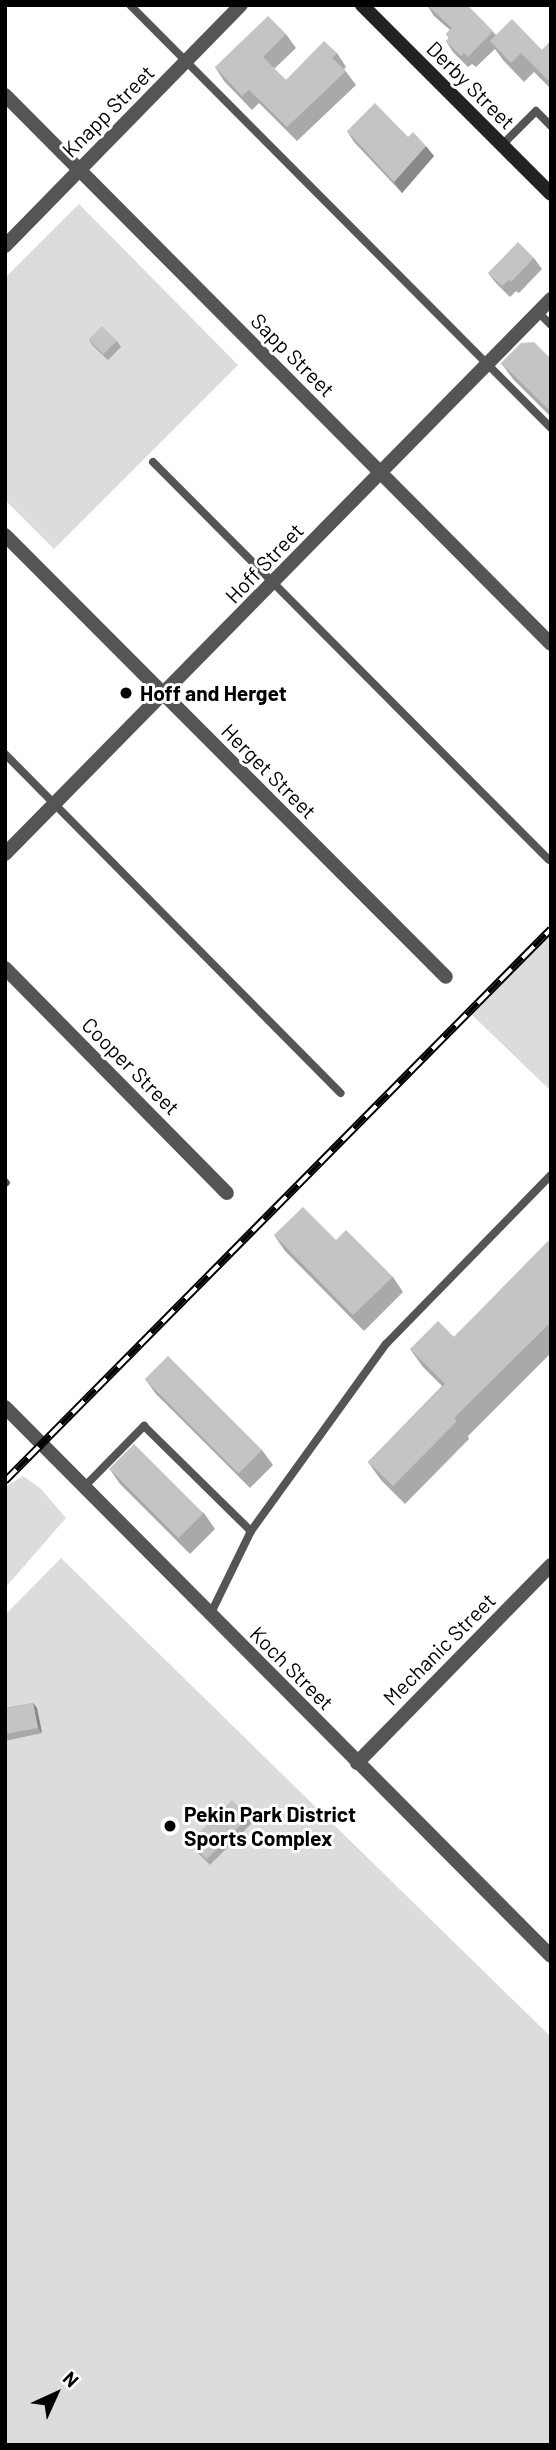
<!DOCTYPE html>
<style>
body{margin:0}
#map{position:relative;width:556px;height:2450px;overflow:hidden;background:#fff;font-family:Barlow,sans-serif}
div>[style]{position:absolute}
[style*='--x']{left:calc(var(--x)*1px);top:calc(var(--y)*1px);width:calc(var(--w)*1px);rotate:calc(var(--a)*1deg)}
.green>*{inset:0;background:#dcdcdc}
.service>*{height:8px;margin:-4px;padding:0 4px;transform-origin:4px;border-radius:4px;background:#555}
.minor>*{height:14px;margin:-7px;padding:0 7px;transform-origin:7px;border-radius:7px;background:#555}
.tertiary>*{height:14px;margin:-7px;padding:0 7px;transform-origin:7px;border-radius:7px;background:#555}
.secondary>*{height:14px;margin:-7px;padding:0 7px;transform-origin:7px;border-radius:7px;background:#222}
.rail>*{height:8px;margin-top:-4px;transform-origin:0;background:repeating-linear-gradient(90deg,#fff 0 16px,#000 0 32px);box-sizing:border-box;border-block:2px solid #000}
.wall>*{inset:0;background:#a9a9a9}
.shaded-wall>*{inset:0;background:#898989}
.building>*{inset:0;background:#c4c4c4;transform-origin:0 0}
.dots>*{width:19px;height:19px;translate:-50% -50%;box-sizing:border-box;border:4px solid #fff;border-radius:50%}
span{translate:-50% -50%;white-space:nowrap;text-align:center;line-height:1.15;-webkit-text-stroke:6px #fff;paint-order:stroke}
.street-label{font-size:21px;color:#000}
.poi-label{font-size:21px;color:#000;font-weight:700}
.left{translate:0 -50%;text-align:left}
.frame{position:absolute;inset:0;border:7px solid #000;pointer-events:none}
.north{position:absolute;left:21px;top:2359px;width:70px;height:70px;-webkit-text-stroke:5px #fff;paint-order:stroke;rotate:45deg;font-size:19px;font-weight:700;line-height:28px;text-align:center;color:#000}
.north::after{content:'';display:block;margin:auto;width:24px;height:32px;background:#000;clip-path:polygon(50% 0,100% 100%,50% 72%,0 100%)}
</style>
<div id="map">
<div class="green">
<i style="clip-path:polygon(79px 204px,238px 365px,54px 549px,5px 500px,5px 278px)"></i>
<i style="clip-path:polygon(551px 935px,551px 1091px,472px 1015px)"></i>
<i style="clip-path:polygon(23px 1476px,40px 1488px,66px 1518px,5px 1588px,5px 1487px)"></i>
<i style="clip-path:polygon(61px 1558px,551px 2037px,551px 2445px,5px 2445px,5px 1615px)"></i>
</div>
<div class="service">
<i style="--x:130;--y:5;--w:597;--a:45.14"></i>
<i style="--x:502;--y:145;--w:48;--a:-45"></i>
<i style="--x:536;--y:111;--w:21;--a:45"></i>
<i style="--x:538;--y:312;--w:18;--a:45"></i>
<i style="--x:153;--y:462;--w:561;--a:45.14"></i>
<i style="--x:5;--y:754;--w:477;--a:45.3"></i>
<i style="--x:5;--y:1182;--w:1;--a:45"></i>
<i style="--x:84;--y:1487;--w:86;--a:-45.5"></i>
<i style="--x:144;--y:1426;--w:150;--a:44.5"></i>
<i style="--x:210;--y:1615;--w:93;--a:-64"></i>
<i style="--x:251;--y:1531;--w:231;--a:-54.2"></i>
<i style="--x:386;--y:1344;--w:236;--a:-45.7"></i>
</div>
<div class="minor">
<i style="--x:5;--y:95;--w:774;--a:45.16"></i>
<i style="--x:5;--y:246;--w:337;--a:-45.6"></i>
<i style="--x:5;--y:535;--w:624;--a:45.06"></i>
<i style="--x:5;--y:854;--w:779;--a:-45.47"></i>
<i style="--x:5;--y:968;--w:316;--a:45.4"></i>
<i style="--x:357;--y:1763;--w:277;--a:-45.6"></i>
</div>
<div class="tertiary">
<i style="--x:5;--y:1407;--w:774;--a:45.16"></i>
</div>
<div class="secondary">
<i style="--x:362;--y:5;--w:267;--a:45"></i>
</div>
<div class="rail">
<i style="--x:5;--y:1481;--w:776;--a:-45.31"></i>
</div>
<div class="wall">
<i style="clip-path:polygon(427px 5px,468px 6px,496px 35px,542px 50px,551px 41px,551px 89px,534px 72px,524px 82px,503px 60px,495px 49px,476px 67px,472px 64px,468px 67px,453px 52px,446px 41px,449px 38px,446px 34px,450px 30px,434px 16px)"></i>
<i style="clip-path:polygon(286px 34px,296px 48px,274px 69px,286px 80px,337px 53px,346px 67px,344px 69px,356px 85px,297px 141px,259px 103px,252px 110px,224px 81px,215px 67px)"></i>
<i style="clip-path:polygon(347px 131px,408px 137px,434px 156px,402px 193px,354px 142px)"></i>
<i style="clip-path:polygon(534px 258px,542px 269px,519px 293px,516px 291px,510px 297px,496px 283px,488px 273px)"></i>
<i style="clip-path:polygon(89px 340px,117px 341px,121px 347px,108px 360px,93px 346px)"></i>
<i style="clip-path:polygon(551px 359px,551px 417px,513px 379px,501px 363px)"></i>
<i style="clip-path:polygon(274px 1235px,336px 1240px,393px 1277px,403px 1292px,364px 1331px,285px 1251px)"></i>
<i style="clip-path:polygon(551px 1243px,551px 1353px,468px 1436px,469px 1439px,405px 1504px,381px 1480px,368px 1462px,442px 1386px,423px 1367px,410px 1349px,454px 1337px)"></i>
<i style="clip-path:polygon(145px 1379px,262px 1450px,273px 1465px,250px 1488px,156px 1394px)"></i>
<i style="clip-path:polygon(109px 1468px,204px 1513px,215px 1529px,190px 1554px,120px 1484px)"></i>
<i style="clip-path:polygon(33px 1703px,37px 1708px,42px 1733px,5px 1741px,5px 1708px)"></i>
<i style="clip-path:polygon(249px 1817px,253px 1822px,210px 1865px,194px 1849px,190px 1843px)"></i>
</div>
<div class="shaded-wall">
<i style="clip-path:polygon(426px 146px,434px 156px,402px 193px,394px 182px)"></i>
<i style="clip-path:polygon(33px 1703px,37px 1708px,42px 1733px,38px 1728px)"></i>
</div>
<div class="building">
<i style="clip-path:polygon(427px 5px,467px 5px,493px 31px,468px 57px,464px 53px,461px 56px,446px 41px,449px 38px,446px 34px,452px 28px)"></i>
<i style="clip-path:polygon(268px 16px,286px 34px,263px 57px,286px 80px,324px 41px,337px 53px,332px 58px,346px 71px,287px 127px,249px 90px,242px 96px,215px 67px)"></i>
<i style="clip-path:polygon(512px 19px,542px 50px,551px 41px,551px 83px,521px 53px,511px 63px,490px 41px)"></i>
<i style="clip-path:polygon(375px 103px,408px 137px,413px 132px,426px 146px,394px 182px,347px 131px)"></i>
<i style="clip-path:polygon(518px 242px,534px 258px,511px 282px,509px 280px,502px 286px,488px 273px)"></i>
<i style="left:102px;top:326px;width:21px;height:19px;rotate:45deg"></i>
<i style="clip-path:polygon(534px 342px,551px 359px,551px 412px,501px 363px,521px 343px)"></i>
<i style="clip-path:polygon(303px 1207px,336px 1240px,346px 1230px,393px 1277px,353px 1315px,274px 1235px)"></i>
<i style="clip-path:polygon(548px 1241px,551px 1243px,551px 1322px,454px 1418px,457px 1421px,393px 1486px,368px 1462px,445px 1384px,410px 1349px,438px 1321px,454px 1337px)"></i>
<i style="left:168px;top:1356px;width:133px;height:33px;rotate:45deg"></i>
<i style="left:134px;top:1444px;width:98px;height:35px;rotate:45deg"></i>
<i style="clip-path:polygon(33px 1703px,38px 1728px,5px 1734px,5px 1708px)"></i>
<i style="left:232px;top:1800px;width:24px;height:60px;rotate:45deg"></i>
</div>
<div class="dots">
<i style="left:126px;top:693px;background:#000"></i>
<i style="left:170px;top:1826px;background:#000"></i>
</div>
<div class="street-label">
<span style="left:471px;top:85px;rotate:45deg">Derby Street</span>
<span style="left:108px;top:111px;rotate:-45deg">Knapp Street</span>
<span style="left:293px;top:355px;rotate:45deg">Sapp Street</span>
<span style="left:264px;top:563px;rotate:-46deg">Hoff Street</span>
<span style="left:269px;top:771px;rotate:45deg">Herget Street</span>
<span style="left:131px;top:1066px;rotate:45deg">Cooper Street</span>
<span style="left:439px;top:1649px;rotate:-45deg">Mechanic Street</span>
<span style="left:292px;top:1668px;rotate:45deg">Koch Street</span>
</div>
<div class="poi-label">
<span class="left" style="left:140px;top:693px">Hoff and Herget</span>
<span class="left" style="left:184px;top:1826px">Pekin Park District<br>Sports Complex</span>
</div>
<div class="frame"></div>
<div class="north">N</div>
</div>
